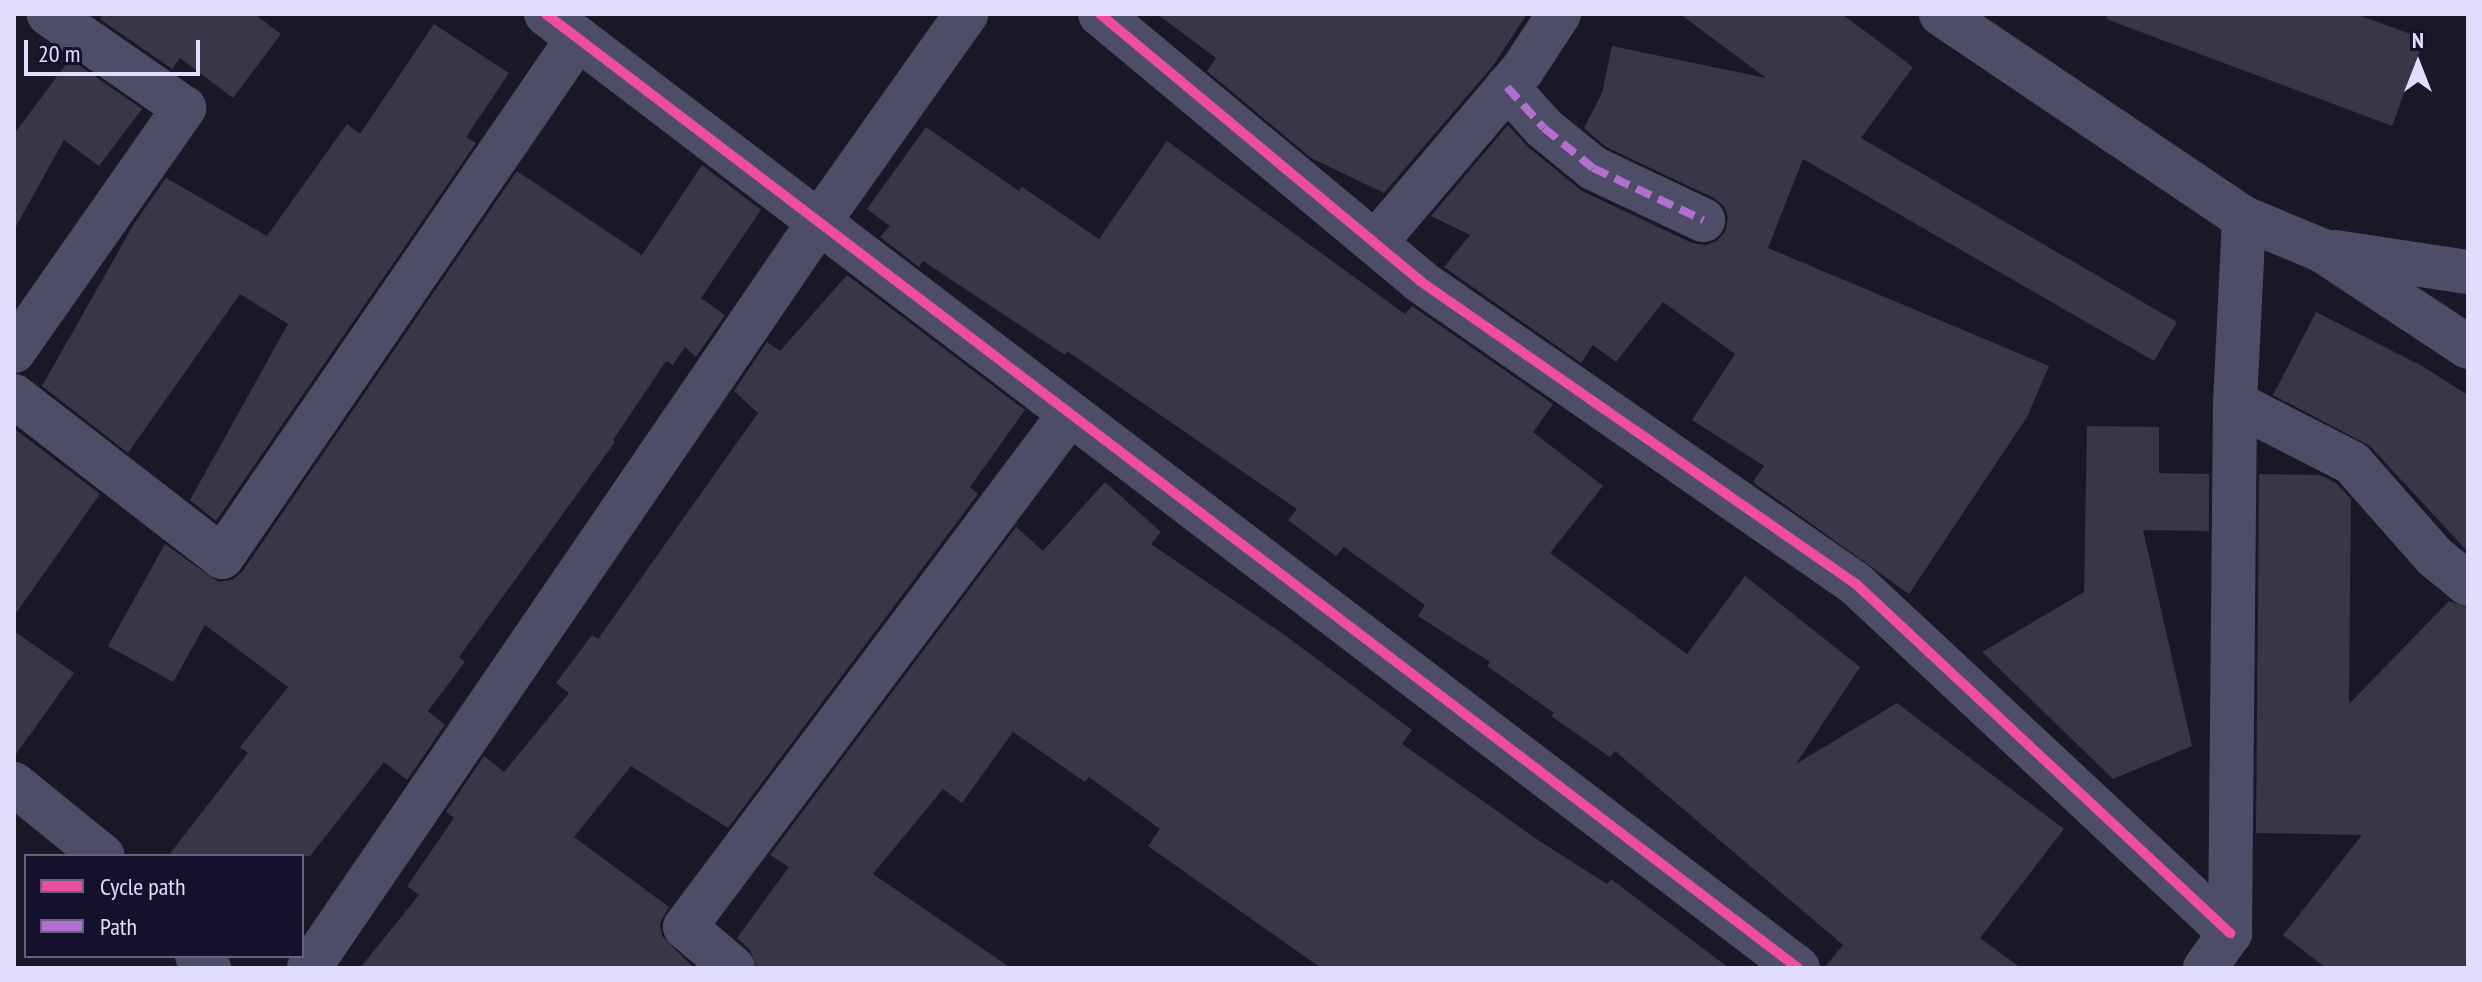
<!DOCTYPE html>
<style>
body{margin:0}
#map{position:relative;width:2482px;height:982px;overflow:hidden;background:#1a1727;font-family:"PT Sans Narrow",sans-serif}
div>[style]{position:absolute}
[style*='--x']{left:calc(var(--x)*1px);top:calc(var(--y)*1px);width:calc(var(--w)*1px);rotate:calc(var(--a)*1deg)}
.building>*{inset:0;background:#393648}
.street>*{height:44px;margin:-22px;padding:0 22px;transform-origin:22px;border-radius:22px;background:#4d4d67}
.quiet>*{height:8px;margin-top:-4px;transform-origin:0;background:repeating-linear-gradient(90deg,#b36fd0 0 16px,transparent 0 24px)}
.cycleway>*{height:10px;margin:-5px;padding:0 5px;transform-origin:5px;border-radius:5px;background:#ef4d9e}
span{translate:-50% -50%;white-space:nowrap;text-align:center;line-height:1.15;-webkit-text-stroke:8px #15112d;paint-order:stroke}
.frame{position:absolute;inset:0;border:16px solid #e0ddff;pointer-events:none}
.legend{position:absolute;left:24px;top:854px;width:280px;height:104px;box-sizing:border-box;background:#15112d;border:2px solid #666381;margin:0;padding:10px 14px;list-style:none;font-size:24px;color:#e0ddff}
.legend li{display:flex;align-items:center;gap:16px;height:40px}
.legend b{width:40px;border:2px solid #666381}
.north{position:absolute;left:2378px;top:24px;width:80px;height:80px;-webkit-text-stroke:6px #15112d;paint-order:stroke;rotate:0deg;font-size:22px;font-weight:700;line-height:32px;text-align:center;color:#e0ddff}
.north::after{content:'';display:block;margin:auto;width:28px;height:36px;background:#e0ddff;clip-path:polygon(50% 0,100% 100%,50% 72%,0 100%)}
.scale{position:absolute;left:24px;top:40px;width:176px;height:36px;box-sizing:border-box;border:4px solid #e0ddff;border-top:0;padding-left:10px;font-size:24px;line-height:28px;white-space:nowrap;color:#e0ddff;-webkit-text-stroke:6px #15112d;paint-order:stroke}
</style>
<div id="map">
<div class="building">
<i style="clip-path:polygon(103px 14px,254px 14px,281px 34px,233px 98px,180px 58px,172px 69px,100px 19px)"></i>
<i style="clip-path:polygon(1157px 14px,1527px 14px,1492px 67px,1384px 193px,1311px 158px,1207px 71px,1216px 58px)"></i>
<i style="clip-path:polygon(1680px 14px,1842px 14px,1913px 67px,1861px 138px,2177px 322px,2154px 361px,1803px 159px,1768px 248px,2049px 366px,2027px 417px,1909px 594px,1753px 482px,1764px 466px,1692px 420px,1735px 354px,1663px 302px,1616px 362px,1593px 345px,1581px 363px,1444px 267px,1470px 235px,1431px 216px,1508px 125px,1528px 147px,1582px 191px,1692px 243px,1706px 245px,1718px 240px,1726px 230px,1728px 217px,1724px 206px,1714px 198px,1606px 147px,1584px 128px,1602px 93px,1612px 46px,1766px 78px)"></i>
<i style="clip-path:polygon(2107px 14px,2356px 14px,2424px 39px,2392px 126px,2106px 19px)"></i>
<i style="clip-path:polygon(434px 24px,509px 73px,466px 137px,476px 143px,216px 521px,190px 500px,288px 324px,240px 294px,128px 453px,42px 386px,134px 224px,166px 178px,267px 236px,347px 124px,360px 134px)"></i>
<i style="clip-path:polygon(70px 59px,142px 109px,99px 166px,64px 140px,14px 230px,14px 134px)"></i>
<i style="clip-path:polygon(926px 127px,1019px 191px,1022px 187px,1099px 239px,1167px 141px,1405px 314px,1412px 306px,1553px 404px,1533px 432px,1603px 486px,1550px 553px,1687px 654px,1745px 576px,1860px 667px,1796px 764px,1897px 703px,2064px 829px,1980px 938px,2021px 968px,1824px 968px,1843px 945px,1615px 751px,1610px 757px,1551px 716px,1554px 713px,1487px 666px,1490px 662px,1418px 616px,1425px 605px,1344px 547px,1336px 556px,1288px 520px,1297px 509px,1067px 351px,1065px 355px,923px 261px,919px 267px,880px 237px,890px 226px,867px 209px)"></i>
<i style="clip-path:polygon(702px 165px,761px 210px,701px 298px,725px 315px,696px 357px,685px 347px,673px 365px,666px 361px,613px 440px,615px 442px,459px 657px,465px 662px,428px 711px,445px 725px,407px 780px,384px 762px,310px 856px,168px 856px,248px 753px,240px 747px,288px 687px,205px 625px,173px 682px,108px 646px,165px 544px,218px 582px,232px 580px,242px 572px,517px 171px,642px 255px)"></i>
<i style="clip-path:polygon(847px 275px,1025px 410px,970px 487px,978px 494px,728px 828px,631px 766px,574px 837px,669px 907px,660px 923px,662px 936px,694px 968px,360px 968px,419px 895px,407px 886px,454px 818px,446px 812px,484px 756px,504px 772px,569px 693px,556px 683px,592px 635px,598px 639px,758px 413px,734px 391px,767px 342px,780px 351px)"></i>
<i style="clip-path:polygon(2316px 312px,2422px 366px,2468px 395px,2468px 552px,2370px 446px,2273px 395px)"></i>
<i style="clip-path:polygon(2087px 426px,2159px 427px,2159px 473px,2209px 474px,2209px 531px,2143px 530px,2192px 746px,2113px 779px,1982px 652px,2084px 592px)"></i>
<i style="clip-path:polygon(16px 430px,100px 494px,14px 616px,14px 434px)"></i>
<i style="clip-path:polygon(2259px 474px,2320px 475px,2336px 483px,2351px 499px,2349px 704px,2449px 601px,2468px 608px,2468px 968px,2326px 968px,2283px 935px,2362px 835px,2256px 833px)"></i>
<i style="clip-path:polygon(1105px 482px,1161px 532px,1151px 544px,1286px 636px,1412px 730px,1402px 744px,1538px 840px,1607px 884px,1611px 879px,1729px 968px,1321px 968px,1148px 846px,1160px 829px,1089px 777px,1085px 782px,1013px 732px,962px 803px,943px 789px,873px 874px,1011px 968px,757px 968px,750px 950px,737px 938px,789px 867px,770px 855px,1016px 527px,1043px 551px)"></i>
<i style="clip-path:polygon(14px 631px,74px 673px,14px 757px)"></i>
</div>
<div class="street">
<i style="--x:546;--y:14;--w:1574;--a:37.31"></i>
<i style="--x:1100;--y:14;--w:417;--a:39.8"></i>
<i style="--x:1420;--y:281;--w:531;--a:34.8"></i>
<i style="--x:1856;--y:584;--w:512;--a:43.02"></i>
<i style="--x:1941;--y:14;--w:365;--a:34"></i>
<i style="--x:2244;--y:218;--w:83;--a:22.6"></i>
<i style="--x:2321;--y:250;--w:176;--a:33.4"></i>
<i style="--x:1507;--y:87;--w:55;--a:47.9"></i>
<i style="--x:1544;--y:128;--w:63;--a:39.2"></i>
<i style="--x:1593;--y:168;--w:122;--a:25.3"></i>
<i style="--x:1375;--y:243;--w:228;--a:-49.6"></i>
<i style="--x:1523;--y:69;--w:66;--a:-56.8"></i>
<i style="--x:2335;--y:252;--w:134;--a:8.6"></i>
<i style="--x:14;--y:351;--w:297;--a:-55"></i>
<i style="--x:184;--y:108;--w:165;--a:-145.2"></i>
<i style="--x:14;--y:396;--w:263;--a:37.7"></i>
<i style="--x:222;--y:557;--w:629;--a:-55.55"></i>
<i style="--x:2235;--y:403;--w:131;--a:27.1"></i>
<i style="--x:2352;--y:463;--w:125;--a:48.6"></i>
<i style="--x:2435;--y:557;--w:43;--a:39.3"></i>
<i style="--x:14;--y:784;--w:114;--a:39"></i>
<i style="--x:197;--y:956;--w:17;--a:45"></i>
<i style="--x:309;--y:968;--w:904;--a:-55.64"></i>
<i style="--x:819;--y:222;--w:255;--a:-54.7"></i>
<i style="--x:733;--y:968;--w:63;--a:-139.5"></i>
<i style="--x:685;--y:927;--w:640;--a:-53.13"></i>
<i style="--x:2205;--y:968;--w:43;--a:-54.5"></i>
<i style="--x:2230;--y:933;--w:530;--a:-89.46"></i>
<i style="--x:2235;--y:403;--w:185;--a:-87.2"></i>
</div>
<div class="quiet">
<i style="--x:1507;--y:87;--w:55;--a:47.9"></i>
<i style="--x:1544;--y:128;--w:63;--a:39.2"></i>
<i style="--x:1593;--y:168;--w:122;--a:25.3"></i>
</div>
<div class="cycleway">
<i style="--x:546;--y:14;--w:1574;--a:37.31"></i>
<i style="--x:1100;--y:14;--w:417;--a:39.8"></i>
<i style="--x:1420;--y:281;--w:531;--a:34.8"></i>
<i style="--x:1856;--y:584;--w:512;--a:43.02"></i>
</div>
<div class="frame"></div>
<ul class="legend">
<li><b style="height:10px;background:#ef4d9e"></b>Cycle path</li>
<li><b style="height:10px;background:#b36fd0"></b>Path</li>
</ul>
<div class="north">N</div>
<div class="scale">20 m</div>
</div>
